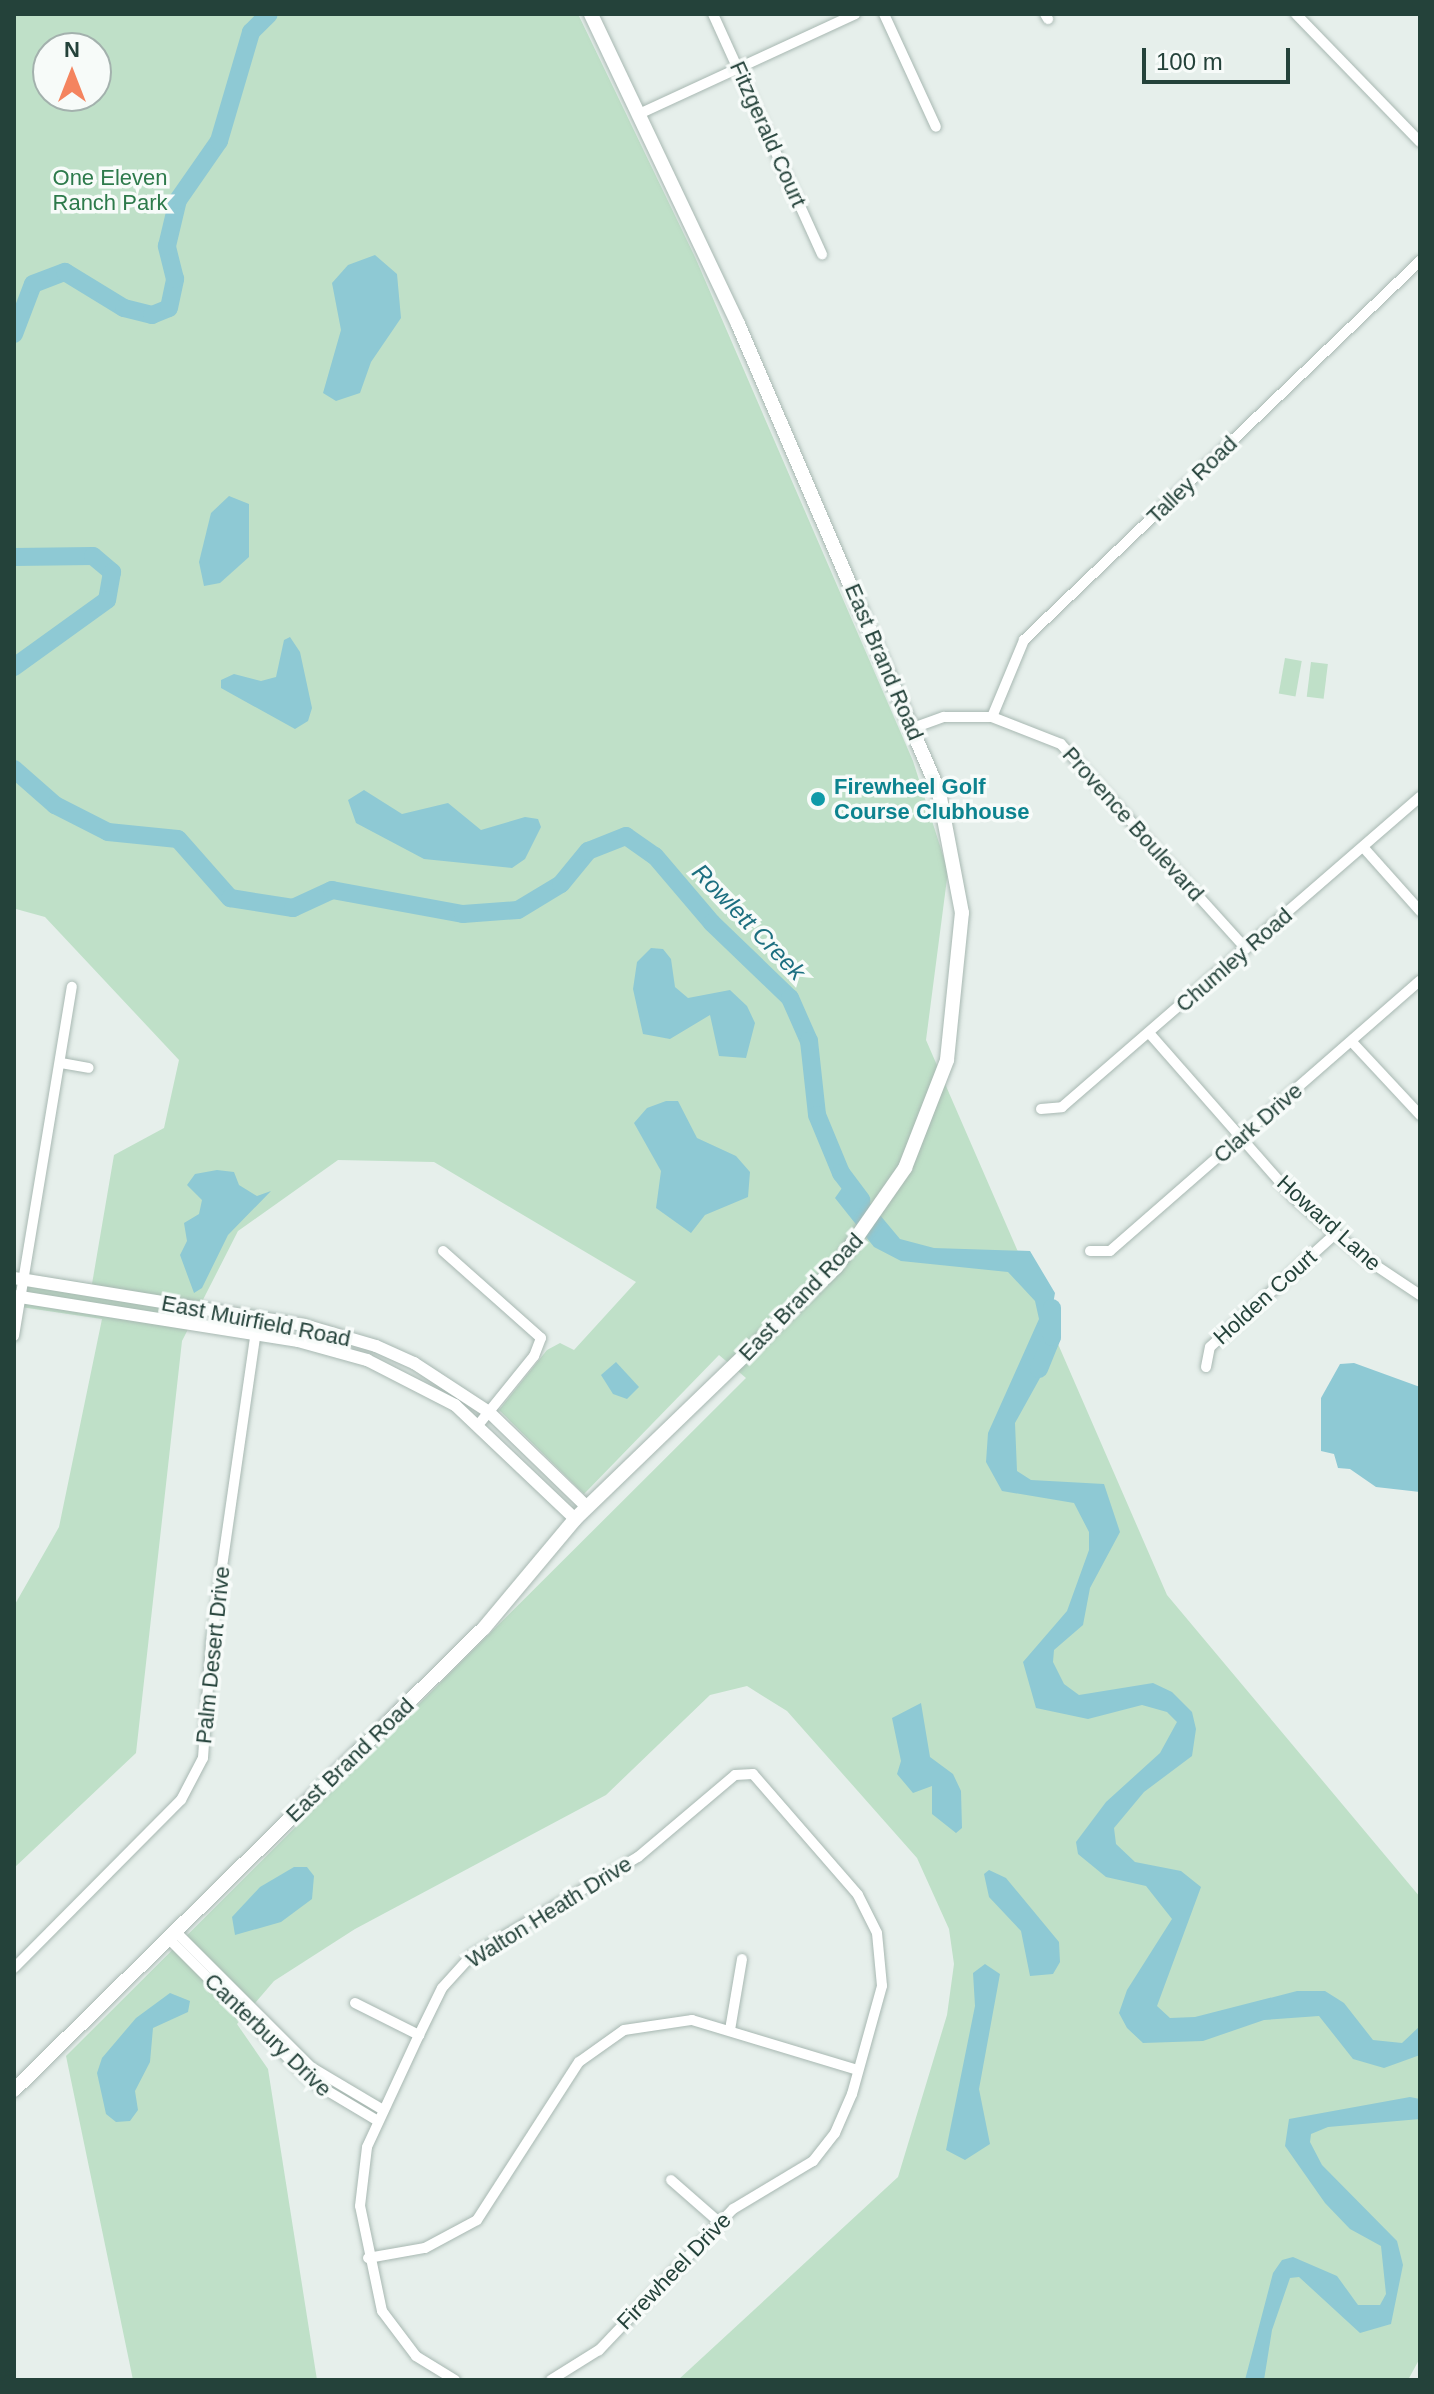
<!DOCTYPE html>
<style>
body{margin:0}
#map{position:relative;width:1434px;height:2394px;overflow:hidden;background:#e6efeb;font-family:Arial,sans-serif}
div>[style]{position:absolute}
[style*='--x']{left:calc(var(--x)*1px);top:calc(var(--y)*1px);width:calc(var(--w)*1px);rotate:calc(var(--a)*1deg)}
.green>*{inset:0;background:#bfe0c8;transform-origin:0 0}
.water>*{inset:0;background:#8ec9d4}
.river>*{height:18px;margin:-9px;padding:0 9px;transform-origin:9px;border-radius:9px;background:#8ec9d4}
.roads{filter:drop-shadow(0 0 2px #a8b8b2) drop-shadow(0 0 2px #a8b8b2)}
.minor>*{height:10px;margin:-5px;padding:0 5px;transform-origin:5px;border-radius:5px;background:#fff}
.tertiary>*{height:12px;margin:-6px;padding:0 6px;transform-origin:6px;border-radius:6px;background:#fff}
.secondary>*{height:14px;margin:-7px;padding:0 7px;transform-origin:7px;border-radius:7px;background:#fff}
.dots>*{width:22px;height:22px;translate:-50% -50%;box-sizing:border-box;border:4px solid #f7fbf9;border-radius:50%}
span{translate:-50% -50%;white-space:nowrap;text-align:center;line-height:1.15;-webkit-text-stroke:7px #f7fbf9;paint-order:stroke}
.street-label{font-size:22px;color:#24423a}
.park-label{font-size:22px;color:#2d7a4b}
.culture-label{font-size:22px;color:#0d838f;font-weight:700}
.left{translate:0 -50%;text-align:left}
.water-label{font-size:24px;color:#1c6f80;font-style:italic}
.frame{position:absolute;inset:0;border:16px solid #24423a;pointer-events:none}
.north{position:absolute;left:32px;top:32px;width:80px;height:80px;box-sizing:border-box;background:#f7fbf9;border:2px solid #a3b1ad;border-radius:50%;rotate:0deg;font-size:22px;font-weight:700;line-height:32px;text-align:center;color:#24423a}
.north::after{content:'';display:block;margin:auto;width:28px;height:36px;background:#f4845f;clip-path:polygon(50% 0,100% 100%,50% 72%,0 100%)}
.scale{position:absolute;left:1142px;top:48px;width:148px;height:36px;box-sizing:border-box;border:4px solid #24423a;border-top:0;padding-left:10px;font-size:24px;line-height:28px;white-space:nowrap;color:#24423a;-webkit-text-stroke:6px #f7fbf9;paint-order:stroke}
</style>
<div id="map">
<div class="green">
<i style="clip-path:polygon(evenodd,14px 14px,578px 14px,695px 257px,913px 761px,948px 871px,926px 1040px,1167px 1595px,1420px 1897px,1420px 2358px,1408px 2380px,678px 2380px,898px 2177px,947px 2015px,954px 1964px,949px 1929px,917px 1858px,787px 1711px,747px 1686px,710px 1695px,606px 1795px,355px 1929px,274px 1981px,237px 2024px,268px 2069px,317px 2380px,133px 2380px,66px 2056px,746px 1378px,719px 1355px,584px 1494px,499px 1410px,547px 1350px,560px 1343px,574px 1350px,636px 1282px,434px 1162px,338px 1160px,238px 1231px,182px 1341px,136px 1753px,14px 1868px,14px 1606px,59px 1527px,102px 1319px,14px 1306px,14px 1272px,92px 1284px,114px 1155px,164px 1128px,179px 1060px,45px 917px,16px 909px,14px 921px,14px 14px,48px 48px,96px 48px,96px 96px,48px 96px,48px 48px)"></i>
<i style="left:1285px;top:658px;width:17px;height:36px;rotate:10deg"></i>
<i style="left:1311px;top:662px;width:17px;height:35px;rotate:7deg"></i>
</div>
<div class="water">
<i style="clip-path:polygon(375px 255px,397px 274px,401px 318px,371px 362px,360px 393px,336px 401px,323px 393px,341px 330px,332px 283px,348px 265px)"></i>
<i style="clip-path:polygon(229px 496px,249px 504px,249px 557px,220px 583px,204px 586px,199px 562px,211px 513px)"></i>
<i style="clip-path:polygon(290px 637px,300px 652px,312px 708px,308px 721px,295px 729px,221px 688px,221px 680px,234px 674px,261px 681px,276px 677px,284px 640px)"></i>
<i style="clip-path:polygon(364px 790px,402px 814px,448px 803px,481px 830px,525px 817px,538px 819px,541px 827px,525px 859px,512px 868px,424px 859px,356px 823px,348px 800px)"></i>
<i style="clip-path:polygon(651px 948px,663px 949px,671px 959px,675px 987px,688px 998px,730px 990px,747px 1006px,755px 1023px,746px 1058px,719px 1056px,710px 1015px,670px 1039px,643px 1034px,633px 989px,637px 962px)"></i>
<i style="clip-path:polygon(666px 1101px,678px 1101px,697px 1138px,736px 1156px,750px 1172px,748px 1197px,705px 1215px,691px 1233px,656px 1208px,661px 1171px,634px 1123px,647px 1108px)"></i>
<i style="clip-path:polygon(217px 1170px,234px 1172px,239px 1185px,257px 1196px,271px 1191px,228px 1235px,202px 1288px,194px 1293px,180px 1255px,187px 1241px,184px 1223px,199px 1214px,202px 1200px,187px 1185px,195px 1174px)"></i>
<i style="clip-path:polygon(849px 1178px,900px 1239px,934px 1248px,1030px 1251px,1055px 1293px,1040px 1378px,1015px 1423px,1017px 1471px,1031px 1480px,1104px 1484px,1120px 1532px,1090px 1588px,1083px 1625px,1054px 1650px,1053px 1662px,1064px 1684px,1079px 1695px,1153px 1683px,1172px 1692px,1192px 1712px,1196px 1729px,1192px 1756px,1144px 1792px,1114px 1828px,1116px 1844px,1135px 1862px,1181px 1871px,1201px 1887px,1157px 2006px,1170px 2018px,1195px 2017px,1297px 1991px,1325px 1991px,1344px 2003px,1373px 2040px,1402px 2043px,1420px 2026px,1420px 2055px,1384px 2068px,1353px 2059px,1319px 2016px,1264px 2020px,1203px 2041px,1143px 2043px,1127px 2028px,1119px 2013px,1127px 1990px,1172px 1919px,1146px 1886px,1106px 1877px,1078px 1854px,1076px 1842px,1106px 1802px,1160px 1753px,1177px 1722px,1167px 1712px,1142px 1705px,1088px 1719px,1036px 1708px,1023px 1662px,1067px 1611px,1089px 1550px,1089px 1532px,1074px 1503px,1002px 1491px,986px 1462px,988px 1433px,1039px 1319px,1035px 1301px,1008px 1272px,901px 1261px,874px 1247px,835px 1198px)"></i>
<i style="clip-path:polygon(616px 1362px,639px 1387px,627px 1399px,613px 1394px,601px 1375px)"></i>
<i style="clip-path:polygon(1354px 1363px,1420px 1387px,1420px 1492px,1376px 1487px,1350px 1469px,1338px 1468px,1334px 1454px,1321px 1451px,1321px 1398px,1340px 1364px)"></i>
<i style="clip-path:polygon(921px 1703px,930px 1757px,953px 1774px,961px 1791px,962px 1828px,956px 1833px,932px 1814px,932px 1786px,913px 1793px,897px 1774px,901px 1761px,892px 1718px)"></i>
<i style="clip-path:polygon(294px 1867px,307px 1867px,314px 1876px,312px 1899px,281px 1922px,235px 1935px,232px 1917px,260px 1887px)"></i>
<i style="clip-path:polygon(989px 1870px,1006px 1878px,1059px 1942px,1060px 1962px,1053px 1974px,1030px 1976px,1021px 1931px,989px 1897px,984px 1874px)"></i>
<i style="clip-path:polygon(985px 1964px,1000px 1974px,979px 2089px,990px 2144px,965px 2160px,946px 2150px,975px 2006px,973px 1973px)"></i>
<i style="clip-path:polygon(170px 1993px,190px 2001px,188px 2012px,153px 2028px,150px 2062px,135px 2091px,138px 2110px,130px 2121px,116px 2122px,106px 2114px,97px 2073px,102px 2058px,136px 2018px)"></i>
<i style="clip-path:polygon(1410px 2097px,1420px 2099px,1420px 2119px,1328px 2127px,1311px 2134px,1310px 2142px,1322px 2165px,1397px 2241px,1403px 2265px,1391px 2324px,1360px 2333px,1299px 2277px,1290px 2278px,1272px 2330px,1264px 2380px,1245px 2380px,1273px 2273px,1282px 2260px,1293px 2257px,1337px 2276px,1358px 2305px,1380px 2305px,1386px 2294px,1381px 2246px,1350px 2229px,1325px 2203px,1285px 2146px,1289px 2119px)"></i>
</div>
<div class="river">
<i style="--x:14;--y:334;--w:53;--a:-69.2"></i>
<i style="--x:33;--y:284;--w:34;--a:-21"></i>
<i style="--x:65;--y:272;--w:69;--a:31.4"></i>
<i style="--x:124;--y:308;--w:29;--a:14"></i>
<i style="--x:152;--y:315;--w:18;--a:-22"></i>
<i style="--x:169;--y:308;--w:30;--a:-78"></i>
<i style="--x:175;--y:279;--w:34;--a:-104"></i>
<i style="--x:167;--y:246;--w:47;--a:-76.6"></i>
<i style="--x:178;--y:200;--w:72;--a:-55.2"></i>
<i style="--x:219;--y:141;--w:114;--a:-73.6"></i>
<i style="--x:251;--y:32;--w:25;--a:-45"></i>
<i style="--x:14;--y:557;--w:79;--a:-0.7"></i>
<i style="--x:93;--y:556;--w:25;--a:40"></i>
<i style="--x:112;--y:572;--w:28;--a:100"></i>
<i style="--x:107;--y:600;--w:115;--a:144.2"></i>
<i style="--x:14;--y:769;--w:55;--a:41.3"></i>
<i style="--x:55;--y:805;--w:59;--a:27"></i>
<i style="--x:108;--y:832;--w:70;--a:5.7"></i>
<i style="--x:178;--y:839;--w:79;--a:48.6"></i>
<i style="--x:230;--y:898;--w:64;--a:9"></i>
<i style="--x:293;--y:908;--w:43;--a:-24.8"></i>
<i style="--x:332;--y:890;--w:133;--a:10.4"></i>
<i style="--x:463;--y:914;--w:55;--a:-4.2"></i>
<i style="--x:518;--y:910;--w:50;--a:-31.2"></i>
<i style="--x:561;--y:884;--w:43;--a:-50.7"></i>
<i style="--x:588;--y:851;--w:41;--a:-21.5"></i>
<i style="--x:626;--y:836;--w:35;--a:35"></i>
<i style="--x:655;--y:856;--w:88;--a:49.6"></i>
<i style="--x:712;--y:923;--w:108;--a:43.9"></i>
<i style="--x:790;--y:998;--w:47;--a:66.2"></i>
<i style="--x:809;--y:1041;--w:74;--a:83.8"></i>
<i style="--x:817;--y:1115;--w:63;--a:67.5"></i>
<i style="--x:841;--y:1173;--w:34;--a:53"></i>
<i style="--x:1039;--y:1369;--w:35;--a:-68"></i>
<i style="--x:1052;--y:1337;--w:29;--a:-90"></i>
</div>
<div class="roads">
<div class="minor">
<i style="--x:713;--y:14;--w:264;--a:65.6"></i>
<i style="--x:884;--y:14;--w:124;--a:65.3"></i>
<i style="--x:1045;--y:14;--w:6;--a:59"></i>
<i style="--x:1296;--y:14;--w:178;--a:45.9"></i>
<i style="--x:639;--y:114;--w:238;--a:-24.8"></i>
<i style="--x:992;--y:717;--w:83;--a:-67.4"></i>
<i style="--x:1024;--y:640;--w:548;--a:-43.74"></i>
<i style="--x:913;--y:728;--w:33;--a:-20"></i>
<i style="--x:944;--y:717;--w:48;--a:0"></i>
<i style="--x:992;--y:717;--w:74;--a:21.4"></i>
<i style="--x:1061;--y:744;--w:276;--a:47.9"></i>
<i style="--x:1363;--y:847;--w:86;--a:48.3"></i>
<i style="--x:1150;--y:1034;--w:218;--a:48.7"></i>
<i style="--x:1294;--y:1198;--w:91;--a:40.5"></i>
<i style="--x:1363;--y:1257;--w:69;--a:33.7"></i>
<i style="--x:1352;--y:1042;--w:100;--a:47"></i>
<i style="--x:61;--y:1063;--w:28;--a:10"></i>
<i style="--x:1041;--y:1109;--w:21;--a:-5"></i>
<i style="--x:1062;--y:1107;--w:474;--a:-40.9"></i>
<i style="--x:443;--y:1251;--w:131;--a:41.6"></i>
<i style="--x:541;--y:1338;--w:19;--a:111"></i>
<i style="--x:534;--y:1356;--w:87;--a:129"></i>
<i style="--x:1090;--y:1251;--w:20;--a:0"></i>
<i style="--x:1110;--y:1251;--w:411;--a:-41.1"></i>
<i style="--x:14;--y:1336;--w:354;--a:-80.6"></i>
<i style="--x:1206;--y:1367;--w:20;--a:-79"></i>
<i style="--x:1210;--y:1347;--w:169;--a:-42.1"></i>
<i style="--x:174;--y:1930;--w:194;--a:45"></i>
<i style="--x:311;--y:2067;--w:84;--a:30.8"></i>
<i style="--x:167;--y:1937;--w:204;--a:45"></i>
<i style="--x:311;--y:2081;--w:78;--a:30.8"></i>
<i style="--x:14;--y:1968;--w:237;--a:-45.2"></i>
<i style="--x:181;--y:1800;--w:47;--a:-62.4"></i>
<i style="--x:203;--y:1758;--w:115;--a:-86"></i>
<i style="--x:211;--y:1643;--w:328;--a:-81.8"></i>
<i style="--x:355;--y:2003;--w:72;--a:26.6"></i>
<i style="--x:730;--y:2030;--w:72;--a:-80.4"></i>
<i style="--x:671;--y:2180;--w:64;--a:41.2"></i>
<i style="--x:368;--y:2258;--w:58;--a:-10"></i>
<i style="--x:425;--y:2248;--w:59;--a:-28.3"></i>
<i style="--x:477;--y:2220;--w:188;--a:-57.2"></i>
<i style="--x:579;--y:2062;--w:55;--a:-35.4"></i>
<i style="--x:624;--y:2030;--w:69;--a:-8.4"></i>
<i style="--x:692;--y:2020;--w:173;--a:16.8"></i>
<i style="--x:455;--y:2380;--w:46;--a:-148.4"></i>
<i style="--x:416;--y:2356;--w:56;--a:-127.1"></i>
<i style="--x:382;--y:2311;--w:107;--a:-101.8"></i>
<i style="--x:360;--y:2206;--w:59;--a:-83.2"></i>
<i style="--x:367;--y:2147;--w:123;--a:-65.1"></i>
<i style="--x:419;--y:2035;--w:52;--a:-63.9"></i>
<i style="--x:442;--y:1988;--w:45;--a:-47.7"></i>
<i style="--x:472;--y:1955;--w:193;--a:-30.6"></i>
<i style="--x:638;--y:1857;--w:127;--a:-40.2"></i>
<i style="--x:735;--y:1775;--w:18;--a:-3"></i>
<i style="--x:753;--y:1774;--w:160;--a:49"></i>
<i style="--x:858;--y:1895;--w:42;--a:63.4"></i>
<i style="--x:877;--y:1933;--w:53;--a:84.6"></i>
<i style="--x:882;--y:1986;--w:112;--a:105.5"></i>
<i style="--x:852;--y:2094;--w:43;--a:113.6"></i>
<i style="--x:835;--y:2133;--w:36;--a:128"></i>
<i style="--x:813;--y:2161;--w:93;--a:149"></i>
<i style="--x:733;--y:2209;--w:195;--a:133.5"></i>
<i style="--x:599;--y:2350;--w:57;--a:148"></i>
</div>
<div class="tertiary">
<i style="--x:14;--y:1278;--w:294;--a:9.2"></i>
<i style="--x:304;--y:1325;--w:75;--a:16.3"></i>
<i style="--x:376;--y:1346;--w:42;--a:24.1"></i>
<i style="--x:414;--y:1363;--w:90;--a:33.2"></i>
<i style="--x:489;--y:1412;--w:136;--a:44.1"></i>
<i style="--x:14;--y:1296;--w:288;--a:9"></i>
<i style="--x:298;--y:1341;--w:72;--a:15.4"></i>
<i style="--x:367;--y:1360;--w:99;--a:27.1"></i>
<i style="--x:455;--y:1405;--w:166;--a:43.5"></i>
</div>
<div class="secondary">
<i style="--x:14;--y:2090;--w:659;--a:-44.51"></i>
<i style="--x:484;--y:1628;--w:142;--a:-50.1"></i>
<i style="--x:575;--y:1519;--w:363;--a:-44"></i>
<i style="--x:836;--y:1267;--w:121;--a:-55.1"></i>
<i style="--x:905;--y:1168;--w:116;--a:-68.7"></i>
<i style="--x:947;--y:1060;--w:148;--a:-84.2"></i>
<i style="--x:962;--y:913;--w:123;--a:-100.8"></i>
<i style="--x:939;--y:792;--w:509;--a:-113.24"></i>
<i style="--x:738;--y:324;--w:343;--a:-115.4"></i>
</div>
</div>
<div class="dots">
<i style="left:818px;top:799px;background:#0f9aa8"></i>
</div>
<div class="street-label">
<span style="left:768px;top:134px;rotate:66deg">Fitzgerald Court</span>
<span style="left:1192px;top:480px;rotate:-44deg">Talley Road</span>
<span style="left:884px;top:662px;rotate:67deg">East Brand Road</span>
<span style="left:1133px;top:824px;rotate:48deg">Provence Boulevard</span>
<span style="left:1234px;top:960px;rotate:-41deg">Chumley Road</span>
<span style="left:1258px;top:1123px;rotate:-41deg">Clark Drive</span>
<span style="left:1329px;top:1223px;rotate:42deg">Howard Lane</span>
<span style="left:801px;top:1297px;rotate:-46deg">East Brand Road</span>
<span style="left:1265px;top:1297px;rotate:-42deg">Holden Court</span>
<span style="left:256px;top:1321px;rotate:11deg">East Muirfield Road</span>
<span style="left:213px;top:1655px;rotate:-84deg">Palm Desert Drive</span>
<span style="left:350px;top:1760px;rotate:-44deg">East Brand Road</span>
<span style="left:549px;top:1912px;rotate:-32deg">Walton Heath Drive</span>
<span style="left:268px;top:2035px;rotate:44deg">Canterbury Drive</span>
<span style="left:674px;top:2271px;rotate:-46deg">Firewheel Drive</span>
</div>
<div class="park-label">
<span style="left:110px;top:190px">One Eleven<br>Ranch Park</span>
</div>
<div class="culture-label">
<span class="left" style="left:834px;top:799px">Firewheel Golf<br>Course Clubhouse</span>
</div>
<div class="water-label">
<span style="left:749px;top:922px;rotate:46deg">Rowlett Creek</span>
</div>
<div class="frame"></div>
<div class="north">N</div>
<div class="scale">100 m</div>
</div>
